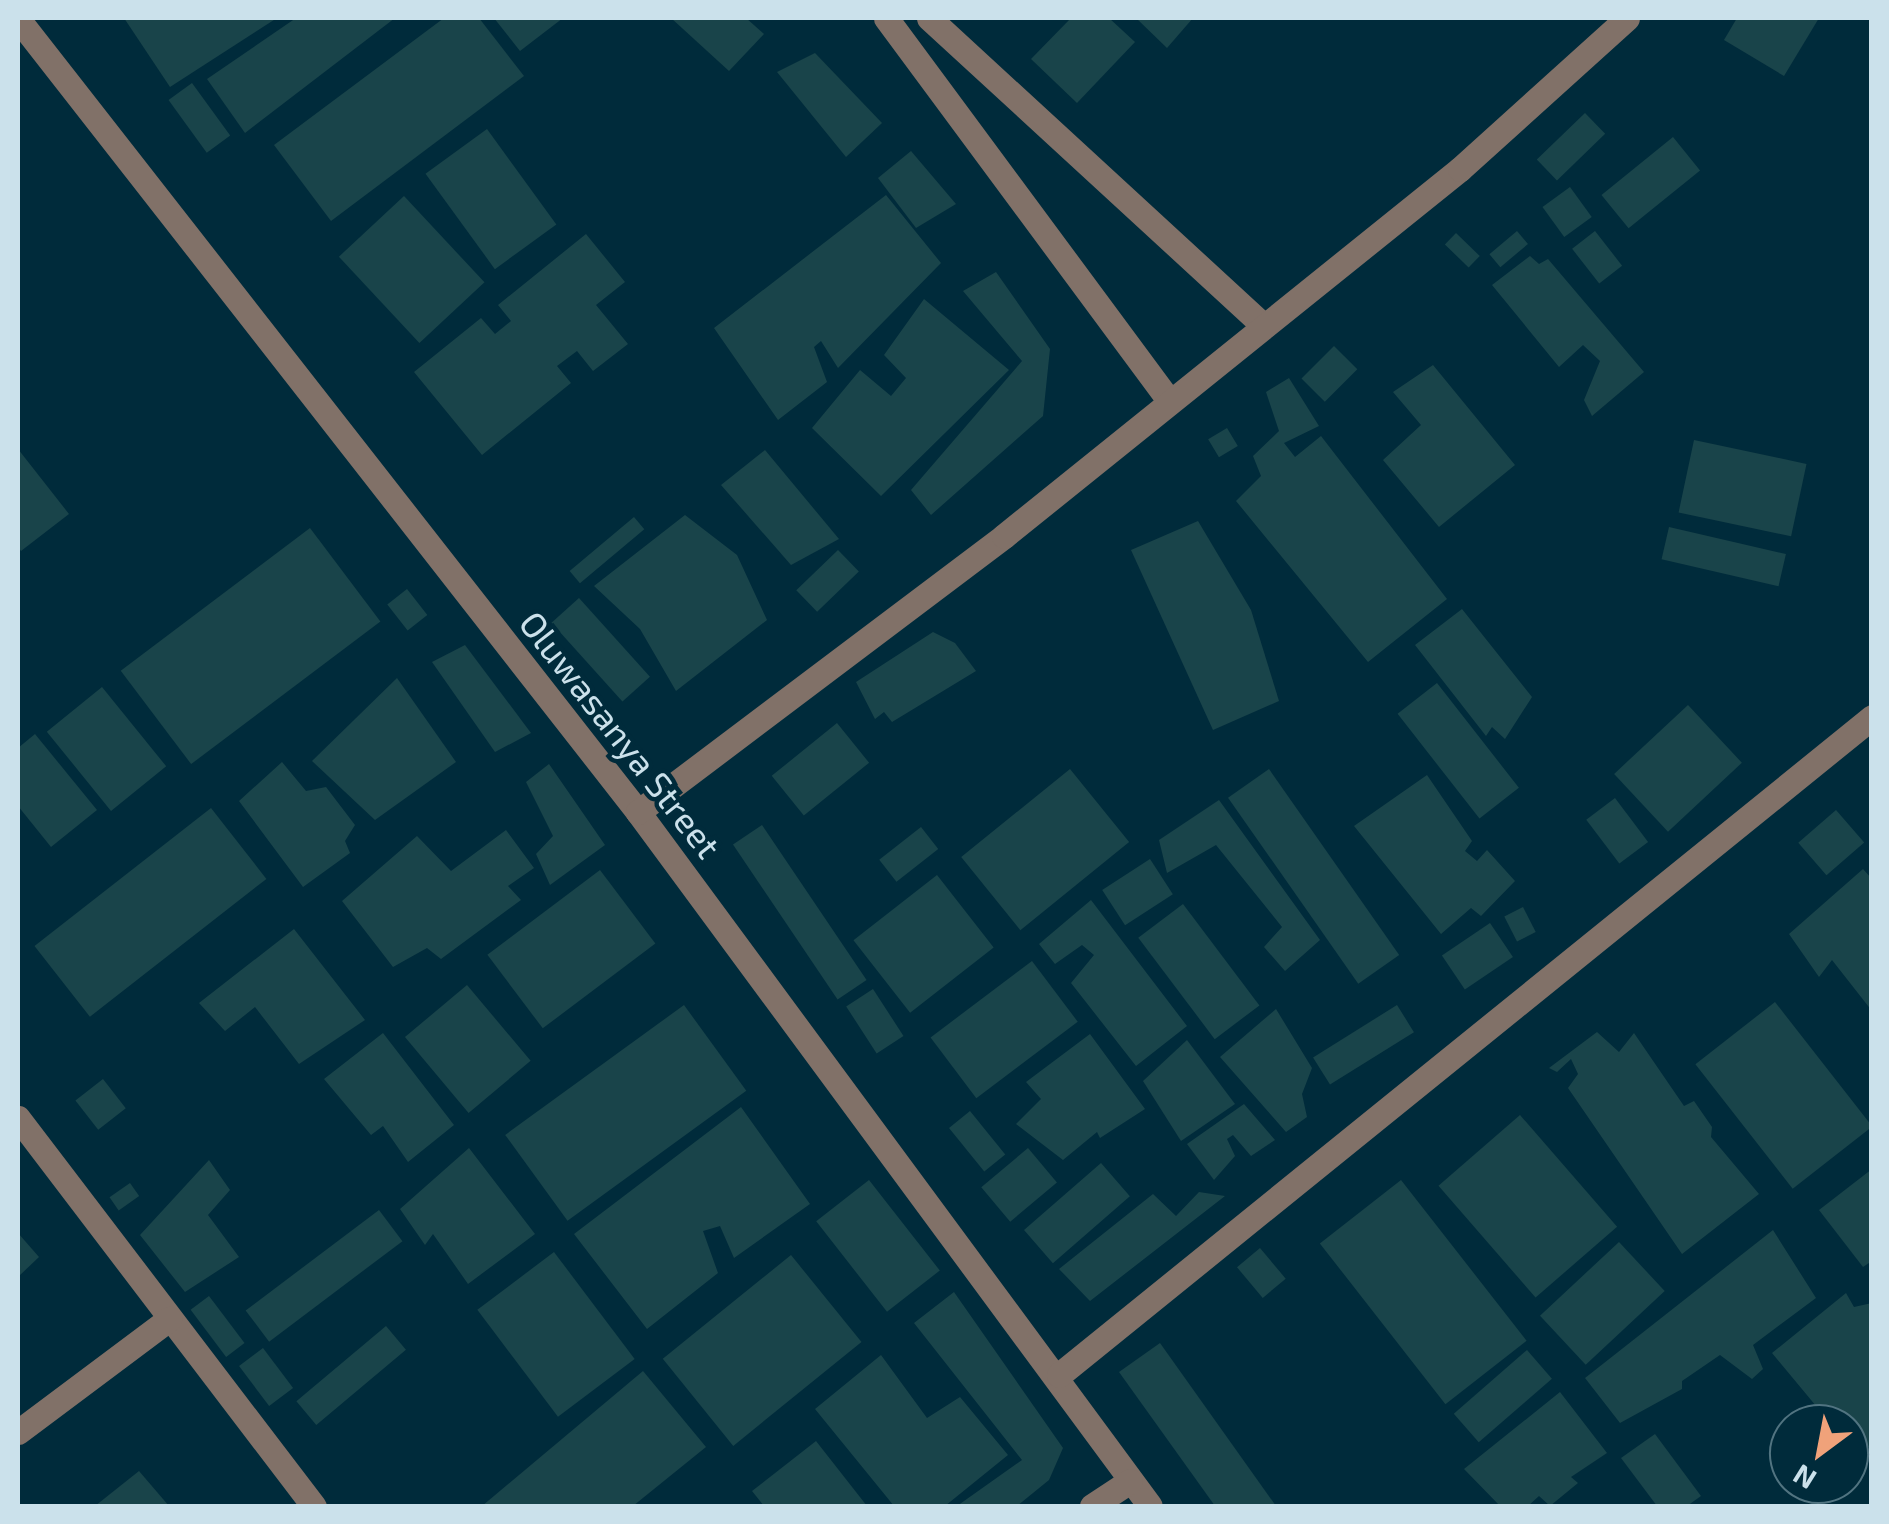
<!DOCTYPE html>
<style>
body{margin:0}
#map{position:relative;width:1889px;height:1524px;overflow:hidden;background:#002b3b;font-family:"Exo 2",sans-serif}
div>[style]{position:absolute}
[style*='--x']{left:calc(var(--x)*1px);top:calc(var(--y)*1px);width:calc(var(--w)*1px);rotate:calc(var(--a)*1deg)}
.building>*{inset:0;background:#19444a;transform-origin:0 0}
.minor>*{height:25px;margin:-12.5px;padding:0 12.5px;transform-origin:12.5px;border-radius:12.5px;background:#817168}
span{translate:-50% -50%;white-space:nowrap;text-align:center;line-height:1.15;-webkit-text-stroke:9px #002b3b;paint-order:stroke}
.street-label{font-size:35px;color:#cbe1eb}
.frame{position:absolute;inset:0;border:20px solid #cbe1eb;pointer-events:none}
.north{position:absolute;left:1769px;top:1404px;width:100px;height:100px;box-sizing:border-box;background:#002b3b;border:2px solid #517481;border-radius:50%;rotate:212deg;font-size:28px;font-weight:700;line-height:40px;text-align:center;color:#cbe1eb}
.north::after{content:'';display:block;margin:auto;width:35px;height:45px;background:#f0a27a;clip-path:polygon(50% 0,100% 100%,50% 72%,0 100%)}
</style>
<div id="map">
<div class="building">
<i style="clip-path:polygon(124px 18px,277px 18px,170px 87px)"></i>
<i style="clip-path:polygon(296px 18px,395px 18px,245px 133px,207px 79px)"></i>
<i style="clip-path:polygon(444px 18px,479px 18px,524px 76px,331px 221px,274px 145px)"></i>
<i style="clip-path:polygon(494px 18px,563px 18px,520px 51px)"></i>
<i style="clip-path:polygon(671px 18px,746px 18px,764px 34px,729px 71px)"></i>
<i style="clip-path:polygon(1071px 18px,1109px 18px,1135px 42px,1077px 103px,1031px 59px)"></i>
<i style="clip-path:polygon(1136px 18px,1193px 18px,1167px 48px)"></i>
<i style="clip-path:polygon(1737px 18px,1819px 18px,1784px 76px,1724px 40px)"></i>
<i style="clip-path:polygon(815px 53px,882px 123px,846px 157px,777px 72px)"></i>
<i style="left:192px;top:83px;width:65px;height:29px;rotate:54deg"></i>
<i style="left:1585px;top:113px;width:29px;height:67px;rotate:46deg"></i>
<i style="left:487px;top:129px;width:118px;height:76px;rotate:54deg"></i>
<i style="left:1673px;top:137px;width:43px;height:92px;rotate:51deg"></i>
<i style="clip-path:polygon(911px 151px,956px 204px,916px 228px,878px 178px)"></i>
<i style="left:1570px;top:187px;width:37px;height:34px;rotate:54deg"></i>
<i style="clip-path:polygon(886px 195px,941px 263px,838px 368px,821px 341px,814px 347px,827px 382px,778px 420px,714px 328px)"></i>
<i style="left:404px;top:196px;width:118px;height:89px;rotate:47deg"></i>
<i style="left:1517px;top:231px;width:17px;height:36px;rotate:50deg"></i>
<i style="left:1595px;top:231px;width:44px;height:29px;rotate:52deg"></i>
<i style="left:1456px;top:233px;width:33px;height:16px;rotate:44deg"></i>
<i style="clip-path:polygon(586px 234px,625px 282px,596px 305px,628px 344px,593px 371px,577px 351px,557px 366px,571px 383px,482px 455px,414px 372px,481px 318px,495px 334px,511px 321px,498px 305px)"></i>
<i style="clip-path:polygon(1530px 256px,1539px 264px,1548px 259px,1644px 372px,1592px 416px,1584px 400px,1600px 361px,1583px 345px,1559px 367px,1492px 285px)"></i>
<i style="clip-path:polygon(996px 272px,1050px 349px,1043px 416px,931px 515px,911px 490px,1022px 361px,963px 291px)"></i>
<i style="clip-path:polygon(924px 299px,1009px 370px,881px 496px,812px 428px,860px 370px,891px 396px,906px 378px,884px 355px)"></i>
<i style="left:1334px;top:346px;width:33px;height:46px;rotate:45deg"></i>
<i style="clip-path:polygon(1433px 365px,1515px 465px,1439px 527px,1383px 460px,1421px 425px,1393px 392px)"></i>
<i style="clip-path:polygon(1289px 378px,1319px 426px,1284px 443px,1295px 457px,1321px 436px,1447px 599px,1368px 662px,1236px 501px,1261px 476px,1253px 456px,1279px 431px,1266px 392px)"></i>
<i style="left:1227px;top:428px;width:21px;height:22px;rotate:59deg"></i>
<i style="left:1694px;top:440px;width:115px;height:74px;rotate:12deg"></i>
<i style="clip-path:polygon(18px 449px,69px 514px,21px 551px,18px 547px)"></i>
<i style="clip-path:polygon(765px 450px,839px 539px,791px 565px,721px 485px)"></i>
<i style="clip-path:polygon(685px 515px,737px 555px,767px 620px,676px 691px,640px 629px,594px 586px)"></i>
<i style="left:634px;top:517px;width:16px;height:84px;rotate:50deg"></i>
<i style="clip-path:polygon(1198px 521px,1251px 610px,1279px 701px,1213px 730px,1131px 550px)"></i>
<i style="left:1669px;top:527px;width:120px;height:33px;rotate:13deg"></i>
<i style="left:310px;top:528px;width:117px;height:237px;rotate:53deg"></i>
<i style="left:838px;top:550px;width:30px;height:58px;rotate:46deg"></i>
<i style="left:407px;top:589px;width:33px;height:25px;rotate:52deg"></i>
<i style="left:579px;top:598px;width:106px;height:37px;rotate:48deg"></i>
<i style="clip-path:polygon(1462px 609px,1532px 697px,1505px 739px,1492px 727px,1486px 736px,1415px 645px)"></i>
<i style="clip-path:polygon(933px 632px,955px 643px,976px 671px,892px 722px,884px 712px,875px 719px,856px 682px)"></i>
<i style="clip-path:polygon(465px 645px,531px 733px,495px 752px,432px 662px)"></i>
<i style="clip-path:polygon(397px 678px,456px 762px,375px 820px,312px 761px)"></i>
<i style="left:1437px;top:683px;width:133px;height:50px;rotate:52deg"></i>
<i style="left:102px;top:687px;width:102px;height:71px;rotate:51deg"></i>
<i style="left:1688px;top:705px;width:79px;height:101px;rotate:47deg"></i>
<i style="left:837px;top:723px;width:51px;height:84px;rotate:51deg"></i>
<i style="clip-path:polygon(35px 734px,97px 810px,51px 847px,18px 806px,18px 748px)"></i>
<i style="clip-path:polygon(282px 762px,306px 791px,326px 787px,355px 825px,345px 841px,350px 853px,303px 887px,239px 801px)"></i>
<i style="clip-path:polygon(549px 764px,605px 845px,550px 885px,536px 854px,553px 836px,526px 782px)"></i>
<i style="left:1070px;top:769px;width:94px;height:140px;rotate:51deg"></i>
<i style="left:1269px;top:769px;width:227px;height:50px;rotate:55deg"></i>
<i style="clip-path:polygon(1427px 775px,1472px 841px,1465px 851px,1477px 861px,1487px 850px,1515px 881px,1481px 916px,1471px 908px,1441px 934px,1354px 826px)"></i>
<i style="left:1615px;top:798px;width:55px;height:36px;rotate:53deg"></i>
<i style="clip-path:polygon(1219px 800px,1320px 940px,1285px 971px,1264px 947px,1282px 927px,1216px 845px,1167px 873px,1159px 840px)"></i>
<i style="left:211px;top:808px;width:90px;height:224px;rotate:52deg"></i>
<i style="left:1836px;top:810px;width:43px;height:50px;rotate:49deg"></i>
<i style="left:762px;top:825px;width:187px;height:35px;rotate:56deg"></i>
<i style="left:921px;top:827px;width:28px;height:53px;rotate:52deg"></i>
<i style="clip-path:polygon(506px 830px,534px 868px,508px 886px,521px 900px,441px 959px,427px 948px,393px 967px,342px 901px,417px 836px,451px 871px)"></i>
<i style="left:1150px;top:859px;width:42px;height:57px;rotate:57deg"></i>
<i style="clip-path:polygon(1863px 869px,1872px 879px,1872px 1011px,1832px 960px,1819px 977px,1789px 934px)"></i>
<i style="left:600px;top:870px;width:92px;height:141px;rotate:53deg"></i>
<i style="left:937px;top:875px;width:92px;height:106px;rotate:52deg"></i>
<i style="clip-path:polygon(1091px 900px,1187px 1026px,1136px 1066px,1071px 983px,1094px 955px,1082px 945px,1055px 964px,1039px 944px)"></i>
<i style="left:1183px;top:904px;width:127px;height:56px;rotate:53deg"></i>
<i style="left:1523px;top:907px;width:28px;height:21px;rotate:63deg"></i>
<i style="left:1490px;top:923px;width:41px;height:58px;rotate:56deg"></i>
<i style="clip-path:polygon(294px 929px,365px 1020px,299px 1064px,255px 1007px,225px 1031px,199px 1003px)"></i>
<i style="left:1032px;top:961px;width:76px;height:127px;rotate:53deg"></i>
<i style="left:467px;top:985px;width:99px;height:81px;rotate:50deg"></i>
<i style="left:873px;top:989px;width:56px;height:32px;rotate:57deg"></i>
<i style="left:1775px;top:1002px;width:158px;height:101px;rotate:52deg"></i>
<i style="left:684px;top:1005px;width:106px;height:221px;rotate:54deg"></i>
<i style="left:1397px;top:1005px;width:32px;height:99px;rotate:58deg"></i>
<i style="clip-path:polygon(1276px 1009px,1312px 1068px,1302px 1094px,1307px 1117px,1286px 1132px,1220px 1057px)"></i>
<i style="clip-path:polygon(1597px 1032px,1619px 1052px,1634px 1033px,1684px 1106px,1694px 1101px,1712px 1127px,1711px 1137px,1759px 1194px,1682px 1254px,1568px 1088px,1578px 1074px,1571px 1059px,1557px 1072px,1549px 1068px)"></i>
<i style="clip-path:polygon(383px 1033px,454px 1125px,408px 1162px,383px 1126px,371px 1135px,324px 1079px)"></i>
<i style="clip-path:polygon(1090px 1034px,1145px 1109px,1100px 1138px,1097px 1132px,1063px 1160px,1016px 1124px,1041px 1099px,1026px 1082px)"></i>
<i style="clip-path:polygon(1187px 1040px,1235px 1104px,1181px 1141px,1143px 1081px)"></i>
<i style="left:103px;top:1079px;width:37px;height:35px;rotate:52deg"></i>
<i style="clip-path:polygon(1244px 1104px,1275px 1140px,1251px 1156px,1233px 1135px,1227px 1139px,1235px 1156px,1214px 1180px,1187px 1144px)"></i>
<i style="clip-path:polygon(741px 1107px,810px 1204px,734px 1258px,720px 1226px,703px 1231px,718px 1273px,647px 1329px,574px 1234px)"></i>
<i style="left:970px;top:1111px;width:56px;height:27px;rotate:51deg"></i>
<i style="left:1520px;top:1115px;width:148px;height:108px;rotate:49deg"></i>
<i style="clip-path:polygon(469px 1148px,535px 1234px,468px 1284px,433px 1234px,425px 1245px,400px 1209px)"></i>
<i style="left:1028px;top:1148px;width:45px;height:61px;rotate:50deg"></i>
<i style="clip-path:polygon(209px 1160px,230px 1190px,208px 1215px,239px 1257px,185px 1292px,140px 1235px)"></i>
<i style="left:1101px;top:1163px;width:44px;height:102px;rotate:49deg"></i>
<i style="clip-path:polygon(1872px 1169px,1872px 1261px,1863px 1267px,1819px 1210px)"></i>
<i style="left:869px;top:1180px;width:115px;height:67px;rotate:52deg"></i>
<i style="left:1401px;top:1180px;width:204px;height:103px;rotate:52deg"></i>
<i style="left:130px;top:1183px;width:16px;height:25px;rotate:55deg"></i>
<i style="clip-path:polygon(1199px 1192px,1225px 1196px,1090px 1301px,1059px 1269px,1153px 1194px,1176px 1216px)"></i>
<i style="left:379px;top:1210px;width:39px;height:167px;rotate:53deg"></i>
<i style="clip-path:polygon(1773px 1230px,1816px 1298px,1753px 1345px,1763px 1369px,1752px 1379px,1720px 1355px,1682px 1381px,1682px 1389px,1620px 1423px,1585px 1378px)"></i>
<i style="clip-path:polygon(18px 1233px,39px 1257px,18px 1277px)"></i>
<i style="left:1619px;top:1242px;width:67px;height:108px;rotate:47deg"></i>
<i style="left:1260px;top:1248px;width:40px;height:30px;rotate:50deg"></i>
<i style="left:554px;top:1252px;width:134px;height:96px;rotate:53deg"></i>
<i style="left:791px;top:1255px;width:112px;height:165px;rotate:51deg"></i>
<i style="clip-path:polygon(954px 1292px,1063px 1448px,1049px 1480px,1017px 1506px,957px 1506px,1022px 1460px,914px 1323px)"></i>
<i style="clip-path:polygon(1846px 1293px,1854px 1307px,1872px 1303px,1872px 1445px,1856px 1455px,1849px 1446px,1849px 1424px,1831px 1424px,1772px 1353px)"></i>
<i style="left:209px;top:1296px;width:59px;height:23px;rotate:53deg"></i>
<i style="left:386px;top:1326px;width:31px;height:117px;rotate:50deg"></i>
<i style="clip-path:polygon(1160px 1343px,1276px 1506px,1215px 1506px,1119px 1372px)"></i>
<i style="left:263px;top:1348px;width:50px;height:30px;rotate:53deg"></i>
<i style="left:1527px;top:1350px;width:38px;height:97px;rotate:49deg"></i>
<i style="clip-path:polygon(881px 1355px,927px 1418px,960px 1397px,1008px 1455px,945px 1506px,894px 1506px,815px 1409px)"></i>
<i style="clip-path:polygon(643px 1371px,706px 1447px,633px 1506px,482px 1506px)"></i>
<i style="clip-path:polygon(1560px 1392px,1607px 1453px,1571px 1477px,1578px 1483px,1550px 1506px,1539px 1496px,1528px 1506px,1500px 1506px,1464px 1469px)"></i>
<i style="clip-path:polygon(1655px 1434px,1701px 1496px,1687px 1506px,1657px 1506px,1621px 1458px)"></i>
<i style="clip-path:polygon(816px 1441px,867px 1506px,764px 1506px,752px 1491px)"></i>
<i style="clip-path:polygon(139px 1471px,169px 1506px,95px 1506px)"></i>
</div>
<div class="minor">
<i style="--x:886;--y:18;--w:476;--a:53.5"></i>
<i style="--x:929;--y:18;--w:455;--a:42.6"></i>
<i style="--x:18;--y:19;--w:1007;--a:51.98"></i>
<i style="--x:638;--y:812;--w:862;--a:53.58"></i>
<i style="--x:638;--y:812;--w:458;--a:-37"></i>
<i style="--x:1004;--y:536;--w:585;--a:-38.83"></i>
<i style="--x:1460;--y:169;--w:225;--a:-42.1"></i>
<i style="--x:18;--y:1118;--w:488;--a:52.7"></i>
<i style="--x:1059;--y:1375;--w:1046;--a:-38.98"></i>
<i style="--x:18;--y:1432;--w:189;--a:-36.8"></i>
<i style="--x:1092;--y:1506;--w:45;--a:-33.3"></i>
</div>
<div class="street-label">
<span style="left:621px;top:734px;rotate:52deg">Oluwasanya Street</span>
</div>
<div class="frame"></div>
<div class="north">N</div>
</div>
